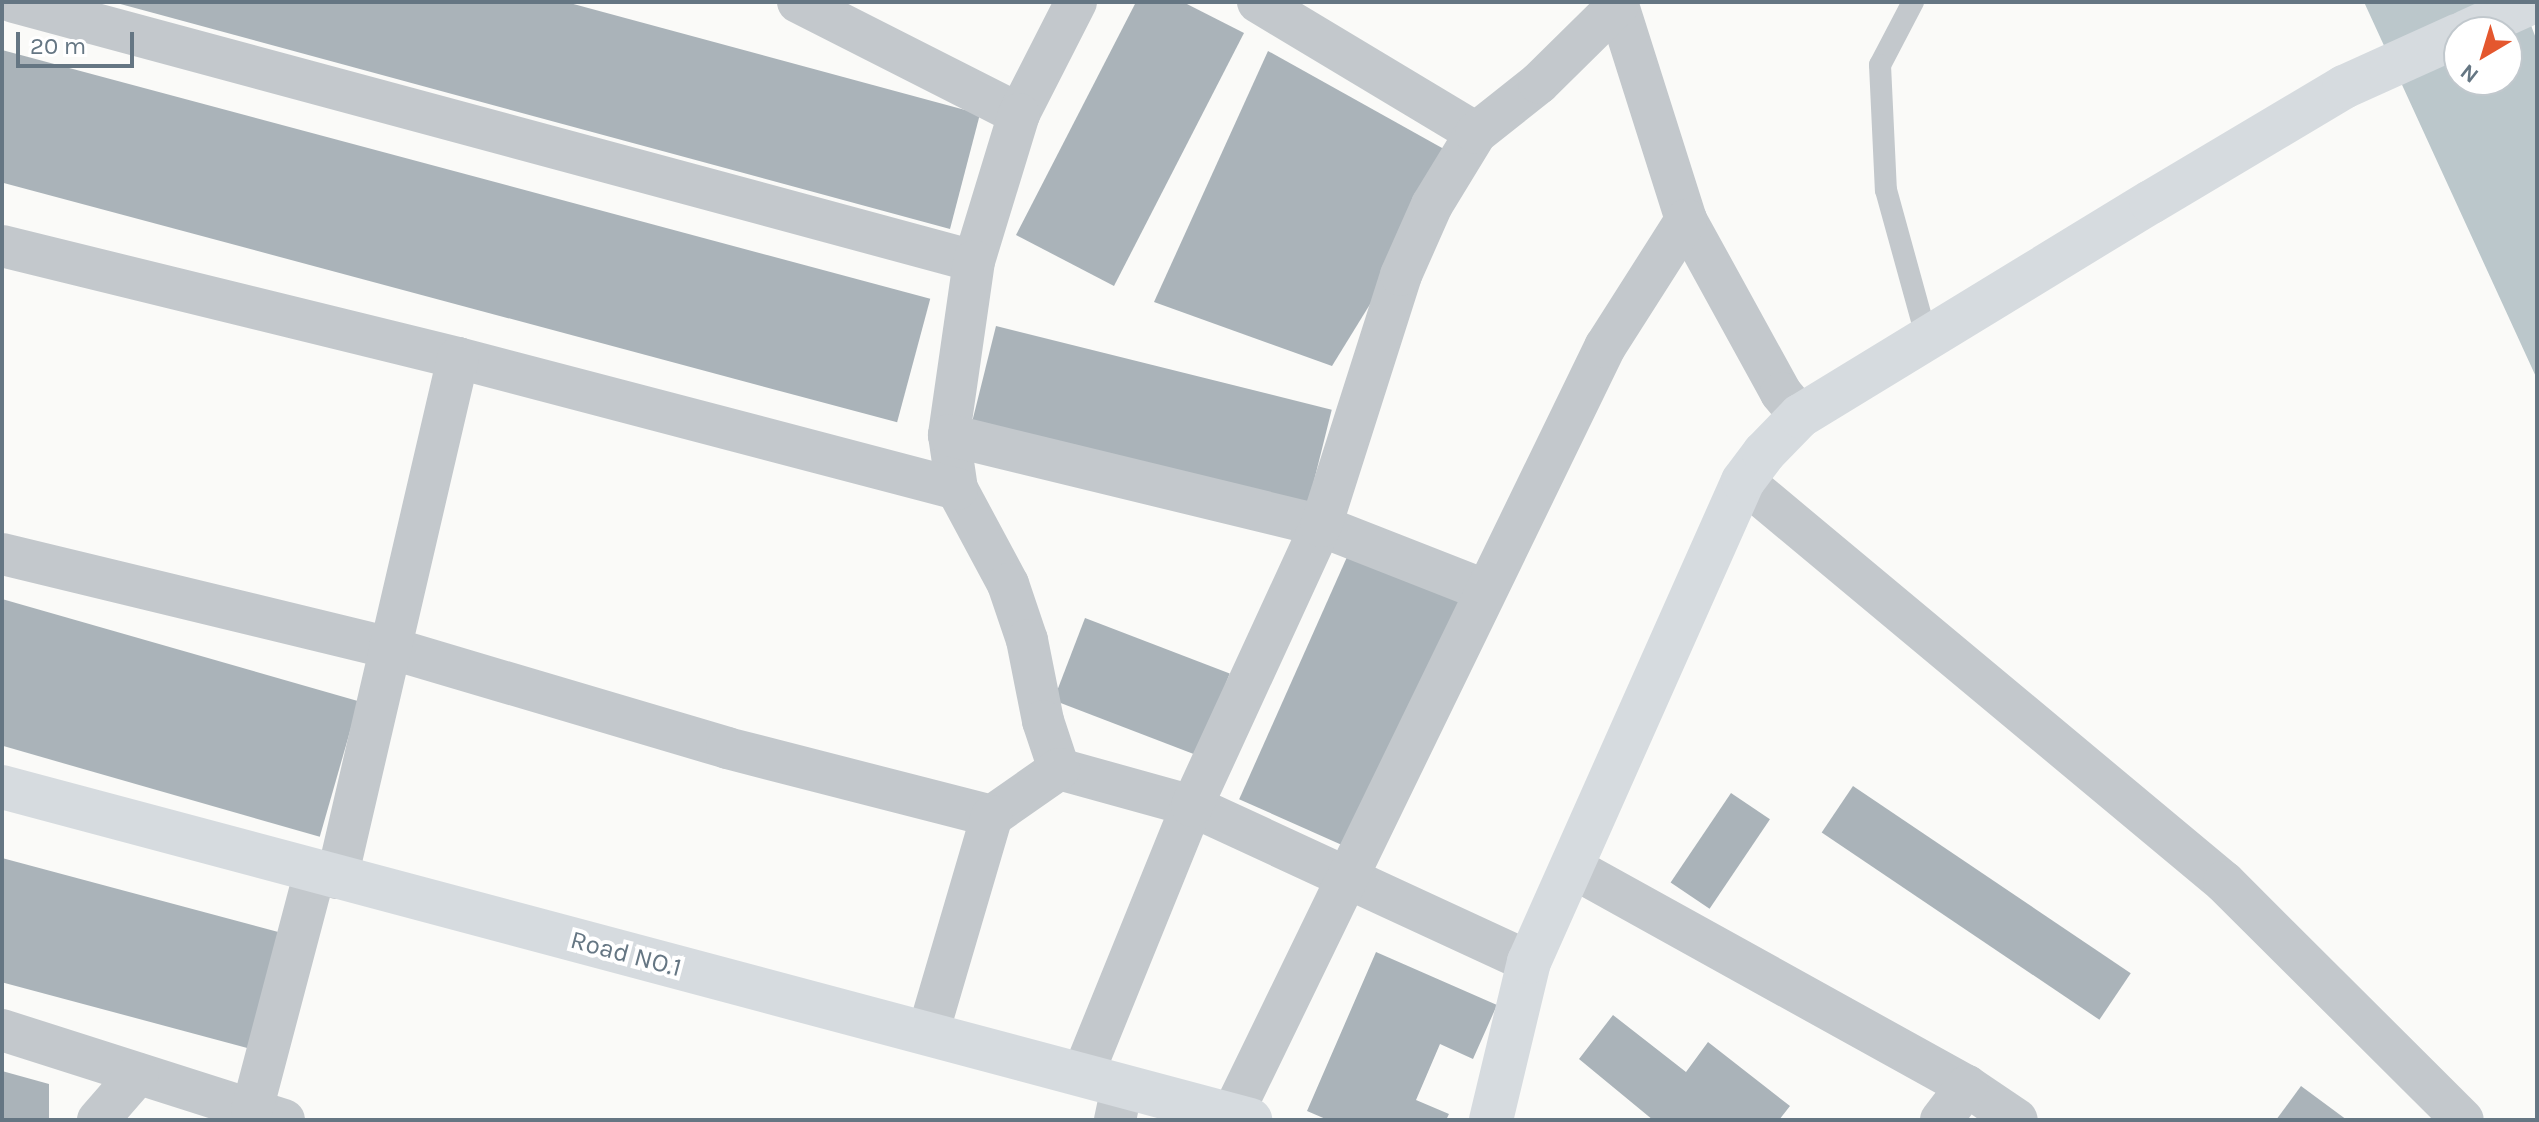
<!DOCTYPE html>
<style>
body{margin:0}
#map{position:relative;width:2539px;height:1122px;overflow:hidden;background:#fafaf8;font-family:Karla,sans-serif}
div>[style]{position:absolute}
[style*='--x']{left:calc(var(--x)*1px);top:calc(var(--y)*1px);width:calc(var(--w)*1px);rotate:calc(var(--a)*1deg)}
.water>*{inset:0;background:#bbc7cb}
.building>*{inset:0;background:#aab3b9;transform-origin:0 0}
.service>*{height:22px;margin:-11px;padding:0 11px;transform-origin:11px;border-radius:11px;background:#c3c8cc}
.minor>*{height:42px;margin:-21px;padding:0 21px;transform-origin:21px;border-radius:21px;background:#c3c8cc}
.secondary>*{height:44px;margin:-22px;padding:0 22px;transform-origin:22px;border-radius:22px;background:#d6dbdf}
.trunk>*{height:44px;margin:-22px;padding:0 22px;transform-origin:22px;border-radius:22px;background:#d6dbdf}
span{translate:-50% -50%;white-space:nowrap;text-align:center;line-height:1.15;-webkit-text-stroke:8px #fff;paint-order:stroke}
.street-label{font-size:26px;color:#657683}
.frame{position:absolute;inset:0;border:4px solid #657683;pointer-events:none}
.north{position:absolute;left:2443px;top:16px;width:80px;height:80px;box-sizing:border-box;background:#fff;border:2px solid #c1c8cd;border-radius:50%;rotate:218deg;font-size:22px;font-weight:700;line-height:32px;text-align:center;color:#657683}
.north::after{content:'';display:block;margin:auto;width:28px;height:36px;background:#e4572e;clip-path:polygon(50% 0,100% 100%,50% 72%,0 100%)}
.scale{position:absolute;left:16px;top:32px;width:118px;height:36px;box-sizing:border-box;border:4px solid #657683;border-top:0;padding-left:10px;font-size:24px;line-height:28px;white-space:nowrap;color:#657683;-webkit-text-stroke:6px #fff;paint-order:stroke}
</style>
<div id="map">
<div class="water">
<i style="clip-path:polygon(evenodd,2364px 2px,2522px 2px,2537px 41px,2537px 379px,2364px 2px,2459px 32px,2507px 32px,2507px 80px,2459px 80px,2459px 32px)"></i>
</div>
<div class="building">
<i style="clip-path:polygon(113px 2px,566px 2px,980px 114px,950px 229px)"></i>
<i style="clip-path:polygon(1136px 2px,1183px 2px,1244px 33px,1114px 286px,1016px 235px)"></i>
<i style="left:2px;top:50px;width:961px;height:128px;rotate:15deg"></i>
<i style="clip-path:polygon(1268px 51px,1460px 158px,1332px 366px,1154px 302px)"></i>
<i style="left:996px;top:326px;width:346px;height:111px;rotate:14deg"></i>
<i style="left:1351px;top:548px;width:123px;height:275px;rotate:24deg"></i>
<i style="left:2px;top:599px;width:371px;height:141px;rotate:16deg"></i>
<i style="left:1085px;top:618px;width:155px;height:88px;rotate:21deg"></i>
<i style="left:1853px;top:786px;width:335px;height:56px;rotate:34deg"></i>
<i style="left:1731px;top:793px;width:47px;height:108px;rotate:34deg"></i>
<i style="left:2px;top:858px;width:288px;height:120px;rotate:15deg"></i>
<i style="clip-path:polygon(1376px 952px,1497px 1005px,1473px 1059px,1440px 1044px,1416px 1100px,1449px 1114px,1446px 1120px,1328px 1120px,1307px 1111px)"></i>
<i style="clip-path:polygon(1613px 1015px,1686px 1072px,1708px 1042px,1790px 1106px,1779px 1120px,1653px 1120px,1579px 1059px)"></i>
<i style="clip-path:polygon(2px 1071px,49px 1084px,49px 1120px,2px 1120px)"></i>
<i style="clip-path:polygon(2301px 1086px,2347px 1120px,2276px 1120px)"></i>
</div>
<div class="service">
<i style="--x:1913;--y:2;--w:71;--a:117.6"></i>
<i style="--x:1880;--y:65;--w:125;--a:87.3"></i>
<i style="--x:1886;--y:190;--w:155;--a:74.6"></i>
</div>
<div class="minor">
<i style="--x:14;--y:2;--w:994;--a:15.1"></i>
<i style="--x:798;--y:2;--w:248;--a:26.9"></i>
<i style="--x:1076;--y:2;--w:126;--a:117"></i>
<i style="--x:1019;--y:114;--w:154;--a:107"></i>
<i style="--x:974;--y:261;--w:176;--a:98.2"></i>
<i style="--x:949;--y:435;--w:55;--a:81.6"></i>
<i style="--x:957;--y:489;--w:108;--a:61.8"></i>
<i style="--x:1008;--y:584;--w:59;--a:71.3"></i>
<i style="--x:1027;--y:640;--w:83;--a:78.8"></i>
<i style="--x:1043;--y:721;--w:51;--a:71.6"></i>
<i style="--x:1059;--y:769;--w:138;--a:15.5"></i>
<i style="--x:1192;--y:806;--w:371;--a:24.8"></i>
<i style="--x:1258;--y:2;--w:254;--a:31"></i>
<i style="--x:1617;--y:2;--w:229;--a:72.4"></i>
<i style="--x:1686;--y:220;--w:197;--a:61.2"></i>
<i style="--x:1781;--y:393;--w:30;--a:50"></i>
<i style="--x:2;--y:246;--w:470;--a:13.8"></i>
<i style="--x:458;--y:358;--w:516;--a:14.71"></i>
<i style="--x:949;--y:435;--w:383;--a:13.7"></i>
<i style="--x:1321;--y:526;--w:175;--a:21.4"></i>
<i style="--x:1743;--y:481;--w:626;--a:39.82"></i>
<i style="--x:2224;--y:882;--w:337;--a:44.9"></i>
<i style="--x:2;--y:554;--w:399;--a:13.6"></i>
<i style="--x:390;--y:648;--w:352;--a:16.5"></i>
<i style="--x:727;--y:748;--w:274;--a:14.4"></i>
<i style="--x:992;--y:816;--w:82;--a:-35"></i>
<i style="--x:1575;--y:869;--w:448;--a:29"></i>
<i style="--x:1967;--y:1086;--w:60;--a:34.2"></i>
<i style="--x:337;--y:878;--w:534;--a:-76.9"></i>
<i style="--x:2;--y:1030;--w:296;--a:17.7"></i>
<i style="--x:928;--y:1033;--w:226;--a:-73.6"></i>
<i style="--x:1083;--y:1074;--w:289;--a:-67.9"></i>
<i style="--x:1192;--y:806;--w:308;--a:-65.3"></i>
<i style="--x:1321;--y:526;--w:263;--a:-72.3"></i>
<i style="--x:1401;--y:275;--w:77;--a:-66.1"></i>
<i style="--x:1432;--y:205;--w:84;--a:-58.6"></i>
<i style="--x:1476;--y:133;--w:80;--a:-38.4"></i>
<i style="--x:1539;--y:83;--w:111;--a:-44.6"></i>
<i style="--x:252;--y:1110;--w:246;--a:-75.2"></i>
<i style="--x:1233;--y:1113;--w:852;--a:-64.1"></i>
<i style="--x:1605;--y:347;--w:151;--a:-57.5"></i>
<i style="--x:98;--y:1120;--w:61;--a:-49"></i>
<i style="--x:1115;--y:1120;--w:35;--a:-78"></i>
<i style="--x:1941;--y:1120;--w:43;--a:-52.6"></i>
</div>
<div class="secondary">
<i style="--x:2466;--y:32;--w:72;--a:-24.4"></i>
<i style="--x:1491;--y:1120;--w:163;--a:-76.5"></i>
<i style="--x:1529;--y:962;--w:526;--a:-66.02"></i>
<i style="--x:1743;--y:481;--w:35;--a:-53"></i>
<i style="--x:1764;--y:453;--w:52;--a:-45.8"></i>
<i style="--x:1800;--y:416;--w:411;--a:-31.4"></i>
<i style="--x:2151;--y:202;--w:225;--a:-30.8"></i>
<i style="--x:2344;--y:87;--w:126;--a:-24.3"></i>
</div>
<div class="trunk">
<i style="--x:2;--y:787;--w:1292;--a:14.94"></i>
</div>
<div class="street-label">
<span style="left:626px;top:954px;rotate:15deg">Road NO.1</span>
</div>
<div class="frame"></div>
<div class="north">N</div>
<div class="scale">20 m</div>
</div>
